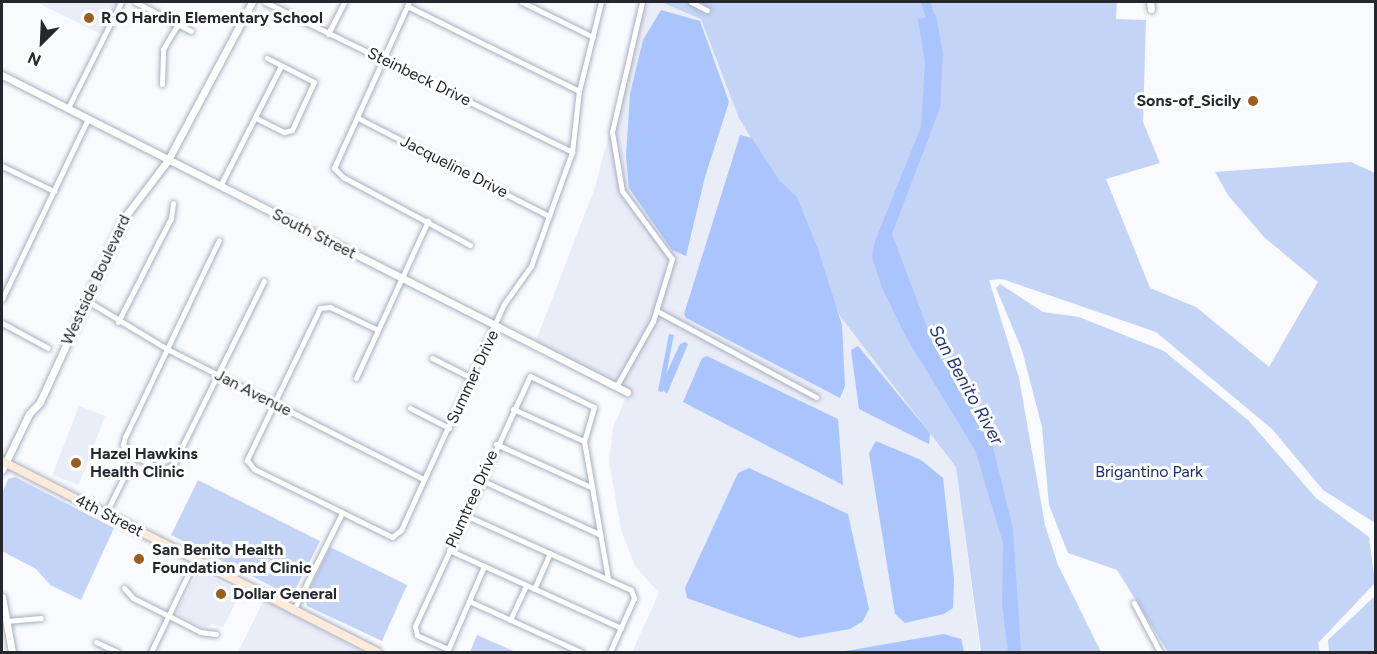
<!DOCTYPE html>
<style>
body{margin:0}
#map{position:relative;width:1377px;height:654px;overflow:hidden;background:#f8fafd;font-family:Figtree,sans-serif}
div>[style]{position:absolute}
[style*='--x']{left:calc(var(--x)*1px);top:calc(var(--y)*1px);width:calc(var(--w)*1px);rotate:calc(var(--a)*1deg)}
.built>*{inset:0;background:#e9edf7;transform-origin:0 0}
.green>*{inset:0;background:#c3d4f7}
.water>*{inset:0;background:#aac4fd;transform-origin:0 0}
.river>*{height:9px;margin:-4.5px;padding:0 4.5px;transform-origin:4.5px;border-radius:4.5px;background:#aac4fd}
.roads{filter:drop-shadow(0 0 2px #a7afbf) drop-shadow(0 0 2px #a7afbf)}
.minor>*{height:5px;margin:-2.5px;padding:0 2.5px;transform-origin:2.5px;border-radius:2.5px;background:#fff}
.tertiary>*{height:7px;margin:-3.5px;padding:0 3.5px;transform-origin:3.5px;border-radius:3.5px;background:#fff}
.secondary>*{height:8px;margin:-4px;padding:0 4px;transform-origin:4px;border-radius:4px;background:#fcebdb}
.dots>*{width:16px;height:16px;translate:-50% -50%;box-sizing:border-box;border:3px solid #fff;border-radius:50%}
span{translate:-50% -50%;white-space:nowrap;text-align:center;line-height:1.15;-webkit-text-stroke:6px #fff;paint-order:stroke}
.poi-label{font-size:16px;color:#24272e;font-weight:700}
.left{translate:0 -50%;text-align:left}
.right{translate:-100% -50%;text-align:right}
.street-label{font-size:16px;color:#24272e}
.park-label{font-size:16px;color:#172e6f}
.water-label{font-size:18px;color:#203879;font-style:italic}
.frame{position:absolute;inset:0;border:3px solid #24272e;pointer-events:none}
.north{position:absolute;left:12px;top:12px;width:60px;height:60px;-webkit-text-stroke:4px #fff;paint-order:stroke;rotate:204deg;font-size:16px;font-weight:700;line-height:24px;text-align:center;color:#24272e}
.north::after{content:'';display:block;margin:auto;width:21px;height:27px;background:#24272e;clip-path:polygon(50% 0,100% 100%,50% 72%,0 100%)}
</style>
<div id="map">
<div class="built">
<i style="clip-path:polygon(36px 2px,118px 2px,101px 34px)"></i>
<i style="clip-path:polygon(645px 2px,689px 2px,701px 6px,956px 465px,980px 652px,632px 652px,659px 593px,635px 566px,621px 530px,609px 460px,613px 428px,628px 392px,534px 346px,594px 190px)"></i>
<i style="left:79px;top:406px;width:28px;height:74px;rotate:21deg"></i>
<i style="clip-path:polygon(199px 571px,241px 592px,223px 627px,212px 624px,205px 628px,179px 615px,177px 611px)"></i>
<i style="clip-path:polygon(264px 600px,361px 651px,364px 652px,238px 652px)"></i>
</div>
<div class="green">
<i style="clip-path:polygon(661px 2px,1117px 2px,1116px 19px,1146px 20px,1143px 122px,1160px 163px,1106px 179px,1150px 288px,1196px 307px,1269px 367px,1318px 282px,1264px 237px,1228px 195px,1215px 172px,1351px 162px,1375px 173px,1375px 523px,1323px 490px,1272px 429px,1156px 332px,1002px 279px,989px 280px,1019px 378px,1045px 525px,1058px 565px,1101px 652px,981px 652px,956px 467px,840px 316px,796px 212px,739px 118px,701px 19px)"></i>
<i style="clip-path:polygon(1000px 284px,1043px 312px,1079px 317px,1164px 351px,1248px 420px,1316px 498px,1369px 537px,1375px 583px,1318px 643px,1320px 652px,1168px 652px,1117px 570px,1068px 553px,1049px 505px,1042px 427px,1022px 350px,996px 288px)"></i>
<i style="clip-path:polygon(15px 477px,114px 528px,81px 600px,50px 585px,36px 569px,2px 551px,2px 494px,8px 479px)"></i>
<i style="clip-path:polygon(198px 480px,320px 541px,294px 592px,287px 594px,171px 535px)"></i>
<i style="clip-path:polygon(330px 547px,407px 585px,382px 641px,307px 606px,305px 598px)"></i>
<i style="clip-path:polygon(1375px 596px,1375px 652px,1329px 652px,1328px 640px)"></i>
<i style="clip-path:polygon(477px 635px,516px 652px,470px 652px)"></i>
</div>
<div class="water">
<i style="clip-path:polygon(661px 10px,700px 21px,729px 102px,705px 177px,686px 256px,672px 250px,629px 188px,626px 156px,630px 94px,643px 40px)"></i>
<i style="clip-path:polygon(936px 15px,943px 54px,940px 108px,892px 234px,933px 343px,972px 403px,993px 447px,1013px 529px,1021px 652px,1008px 652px,1002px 604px,1003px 543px,975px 450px,906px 337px,883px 290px,872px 257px,875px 241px,921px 127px,925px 64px,918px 19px)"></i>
<i style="clip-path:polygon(740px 135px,752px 138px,779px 180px,797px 197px,818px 249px,842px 325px,845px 386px,840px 398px,686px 318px,684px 314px)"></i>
<i style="left:669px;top:334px;width:5px;height:58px;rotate:11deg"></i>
<i style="clip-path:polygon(685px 342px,688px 344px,667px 394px,660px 387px,680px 344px)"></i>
<i style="clip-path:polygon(858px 346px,930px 433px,929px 444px,859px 409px,851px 350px)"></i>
<i style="clip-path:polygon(707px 356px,838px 419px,843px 485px,683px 402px,702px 358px)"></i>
<i style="clip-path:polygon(876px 441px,921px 460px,943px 478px,954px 579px,953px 608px,944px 614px,905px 623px,895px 614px,869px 453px)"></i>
<i style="clip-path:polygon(749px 468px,848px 514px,869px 609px,863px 621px,850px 629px,799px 638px,687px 598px,685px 588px,738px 473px)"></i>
<i style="clip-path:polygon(944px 634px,961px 639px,964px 652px,840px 652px)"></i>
</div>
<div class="river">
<i style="--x:925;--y:2;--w:20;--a:70"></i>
<i style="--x:932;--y:21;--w:7;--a:117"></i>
</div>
<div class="roads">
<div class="minor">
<i style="--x:135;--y:2;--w:63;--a:27.4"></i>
<i style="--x:265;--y:2;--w:342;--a:26"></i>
<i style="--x:409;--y:2;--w:182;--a:114.3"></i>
<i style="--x:334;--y:168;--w:13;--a:45"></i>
<i style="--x:343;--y:177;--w:144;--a:28.2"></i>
<i style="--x:522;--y:2;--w:79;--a:26.2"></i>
<i style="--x:691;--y:2;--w:18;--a:27"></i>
<i style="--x:407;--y:6;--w:192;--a:26.3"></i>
<i style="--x:328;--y:34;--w:36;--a:-63"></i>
<i style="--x:162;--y:84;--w:35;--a:-88"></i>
<i style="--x:163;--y:49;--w:29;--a:-59"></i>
<i style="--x:68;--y:108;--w:119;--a:-63.4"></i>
<i style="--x:256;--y:118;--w:31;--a:27"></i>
<i style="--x:284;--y:132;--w:8;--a:-14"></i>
<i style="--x:292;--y:130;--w:53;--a:-65.4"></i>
<i style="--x:314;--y:82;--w:53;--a:-152.9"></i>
<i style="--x:358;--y:118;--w:215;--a:27.2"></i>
<i style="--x:2;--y:166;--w:58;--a:25.7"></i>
<i style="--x:220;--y:186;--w:135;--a:-63.1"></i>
<i style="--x:2;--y:299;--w:199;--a:-64.5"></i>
<i style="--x:86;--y:300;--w:95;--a:31.2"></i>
<i style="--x:167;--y:349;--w:287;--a:26.9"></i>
<i style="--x:657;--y:311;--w:181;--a:28.4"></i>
<i style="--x:118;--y:322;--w:117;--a:-63"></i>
<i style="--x:171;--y:218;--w:15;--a:-82"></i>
<i style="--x:2;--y:323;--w:52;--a:28.5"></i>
<i style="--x:376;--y:329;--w:51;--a:-154.4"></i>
<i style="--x:330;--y:307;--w:10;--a:174"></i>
<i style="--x:320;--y:308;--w:169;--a:115.7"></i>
<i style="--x:247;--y:460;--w:11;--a:52"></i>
<i style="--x:254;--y:469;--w:154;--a:26.2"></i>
<i style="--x:392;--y:537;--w:11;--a:-38"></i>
<i style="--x:401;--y:530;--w:248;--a:-65.5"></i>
<i style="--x:504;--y:304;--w:47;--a:-54.6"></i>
<i style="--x:531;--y:266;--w:121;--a:-70.2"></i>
<i style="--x:572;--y:152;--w:61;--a:-83.5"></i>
<i style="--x:579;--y:91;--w:92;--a:-76.1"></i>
<i style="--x:432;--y:358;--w:45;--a:26.6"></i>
<i style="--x:356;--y:378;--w:173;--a:-65.4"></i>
<i style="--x:616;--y:387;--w:76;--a:-60.7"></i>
<i style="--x:653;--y:321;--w:65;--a:-73"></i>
<i style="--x:672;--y:259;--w:84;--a:-126.3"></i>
<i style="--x:622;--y:191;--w:60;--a:-99.6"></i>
<i style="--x:612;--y:132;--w:133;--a:-77"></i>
<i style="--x:410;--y:408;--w:44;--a:27.1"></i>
<i style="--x:513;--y:409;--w:78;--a:24.3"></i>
<i style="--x:496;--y:444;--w:104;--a:24.4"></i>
<i style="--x:134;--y:456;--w:32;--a:26"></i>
<i style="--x:163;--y:470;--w:11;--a:-27"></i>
<i style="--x:173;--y:465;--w:205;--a:-63.7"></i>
<i style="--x:481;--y:480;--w:130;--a:24.6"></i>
<i style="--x:105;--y:515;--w:66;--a:-63.8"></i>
<i style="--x:134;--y:456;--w:16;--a:-135"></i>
<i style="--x:123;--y:445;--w:8;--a:-76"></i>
<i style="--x:125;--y:437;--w:218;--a:-64.5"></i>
<i style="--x:465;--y:515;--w:182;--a:24.3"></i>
<i style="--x:631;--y:590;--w:9;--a:69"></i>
<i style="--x:634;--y:598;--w:59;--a:114"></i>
<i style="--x:449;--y:550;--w:189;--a:24.4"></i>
<i style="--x:124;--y:588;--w:13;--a:48"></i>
<i style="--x:133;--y:598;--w:40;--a:26.6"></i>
<i style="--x:169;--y:616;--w:35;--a:27"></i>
<i style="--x:200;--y:632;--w:16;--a:7"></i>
<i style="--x:534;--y:589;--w:39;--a:-66"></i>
<i style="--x:469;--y:601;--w:123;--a:24.5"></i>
<i style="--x:1134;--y:603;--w:55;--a:62"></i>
<i style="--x:293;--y:611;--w:110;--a:-63.4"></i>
<i style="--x:510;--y:620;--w:38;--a:-65"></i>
<i style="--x:6;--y:621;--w:35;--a:-5"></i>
<i style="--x:96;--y:642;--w:23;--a:25"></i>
<i style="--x:448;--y:649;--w:34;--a:-156"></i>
<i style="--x:417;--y:635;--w:9;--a:-103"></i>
<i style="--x:415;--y:626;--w:275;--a:-65.3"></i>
<i style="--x:530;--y:376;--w:71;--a:25.8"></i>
<i style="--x:594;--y:407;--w:35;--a:106"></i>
<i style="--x:584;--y:441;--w:140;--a:80.1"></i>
<i style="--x:151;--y:652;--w:102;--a:-64.4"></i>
<i style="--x:447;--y:652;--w:94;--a:-66.7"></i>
</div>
<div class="tertiary">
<i style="--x:1150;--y:2;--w:7;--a:82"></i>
<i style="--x:2;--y:75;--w:701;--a:26.89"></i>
<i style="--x:2;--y:470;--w:62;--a:-64.3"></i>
<i style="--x:29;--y:414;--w:16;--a:-47"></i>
<i style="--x:40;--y:402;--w:202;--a:-65.5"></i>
<i style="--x:124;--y:218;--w:73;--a:-52.8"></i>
<i style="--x:168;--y:160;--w:179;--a:-62"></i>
<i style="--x:2;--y:597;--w:56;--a:79.7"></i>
</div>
<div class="secondary">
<i style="--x:2;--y:461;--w:421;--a:27"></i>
</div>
</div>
<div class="dots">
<i style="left:89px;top:18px;background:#9a5f1f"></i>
<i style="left:1253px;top:101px;background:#9a5f1f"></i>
<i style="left:76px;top:463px;background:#9a5f1f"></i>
<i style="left:139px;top:559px;background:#9a5f1f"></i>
<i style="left:221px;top:594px;background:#9a5f1f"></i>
</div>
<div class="poi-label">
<span class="left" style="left:101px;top:18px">R O Hardin Elementary School</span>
<span class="right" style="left:1241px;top:101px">Sons-of_Sicily</span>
<span class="left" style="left:90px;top:463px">Hazel Hawkins<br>Health Clinic</span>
<span class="left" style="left:152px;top:559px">San Benito Health<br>Foundation and Clinic</span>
<span class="left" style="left:233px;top:594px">Dollar General</span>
</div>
<div class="street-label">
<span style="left:419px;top:77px;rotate:26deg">Steinbeck Drive</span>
<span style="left:454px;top:167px;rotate:27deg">Jacqueline Drive</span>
<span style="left:314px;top:234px;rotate:27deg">South Street</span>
<span style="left:96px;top:280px;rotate:-65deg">Westside Boulevard</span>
<span style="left:473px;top:377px;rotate:-65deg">Summer Drive</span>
<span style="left:253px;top:393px;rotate:27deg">Jan Avenue</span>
<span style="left:472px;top:499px;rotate:-66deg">Plumtree Drive</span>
<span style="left:109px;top:516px;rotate:27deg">4th Street</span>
</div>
<div class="park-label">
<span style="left:1149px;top:472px">Brigantino Park</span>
</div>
<div class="water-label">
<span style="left:966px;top:385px;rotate:61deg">San Benito River</span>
</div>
<div class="frame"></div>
<div class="north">N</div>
</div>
